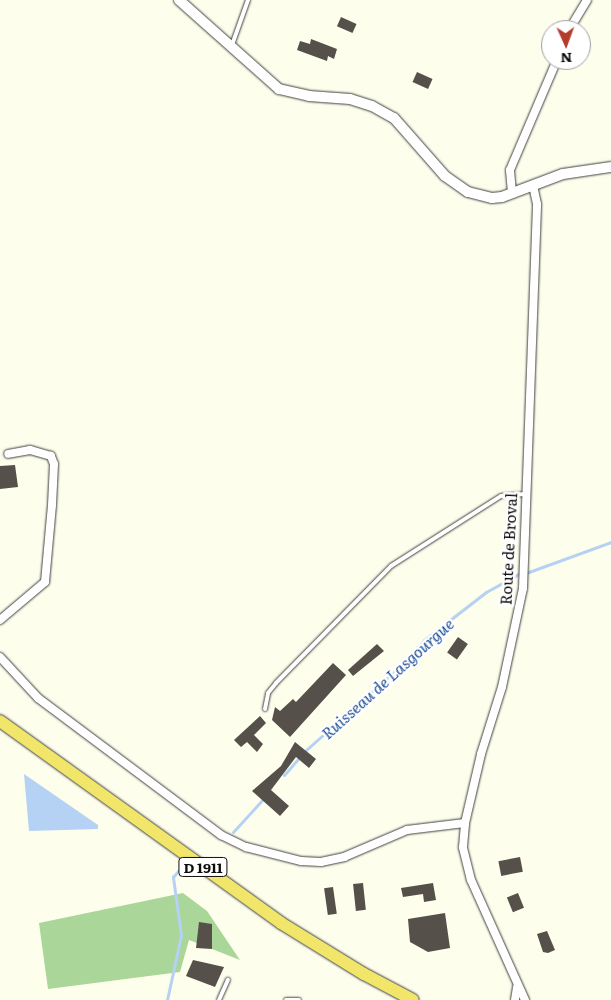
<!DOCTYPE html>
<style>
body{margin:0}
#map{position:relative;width:611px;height:1000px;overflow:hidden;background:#fefeed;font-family:Literata,serif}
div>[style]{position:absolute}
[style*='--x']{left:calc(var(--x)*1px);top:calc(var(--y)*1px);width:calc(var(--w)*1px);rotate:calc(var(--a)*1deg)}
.forest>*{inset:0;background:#aad699}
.water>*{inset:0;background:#b5d1f3}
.stream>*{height:3px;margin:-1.5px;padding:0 1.5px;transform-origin:1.5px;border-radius:1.5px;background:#b5d1f3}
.building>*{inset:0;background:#55504a;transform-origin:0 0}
.roads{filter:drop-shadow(0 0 1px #404040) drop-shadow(0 0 1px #404040)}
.service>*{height:4px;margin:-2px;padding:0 2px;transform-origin:2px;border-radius:2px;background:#fff}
.minor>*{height:8px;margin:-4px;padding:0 4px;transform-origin:4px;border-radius:4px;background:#fff}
.tertiary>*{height:10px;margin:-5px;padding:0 5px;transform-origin:5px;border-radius:5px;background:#fff}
.primary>*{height:12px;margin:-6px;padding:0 6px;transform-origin:6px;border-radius:6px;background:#f1e66a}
span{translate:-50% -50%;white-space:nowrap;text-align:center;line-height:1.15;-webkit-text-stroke:5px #fff;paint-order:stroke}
.shield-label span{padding:1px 4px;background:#fff;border:1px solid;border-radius:4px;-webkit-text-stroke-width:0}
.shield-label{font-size:14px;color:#0d0d0d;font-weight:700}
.street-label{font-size:15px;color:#0d0d0d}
.water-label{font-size:16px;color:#1d4e97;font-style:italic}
.north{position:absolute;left:541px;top:20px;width:50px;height:50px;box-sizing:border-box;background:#fff;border:1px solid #9e9e9e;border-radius:50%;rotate:178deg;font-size:14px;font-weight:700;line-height:20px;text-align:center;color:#0d0d0d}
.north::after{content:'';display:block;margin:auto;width:18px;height:22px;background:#b53c2c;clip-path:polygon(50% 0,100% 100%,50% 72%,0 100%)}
</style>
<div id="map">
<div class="forest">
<i style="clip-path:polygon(183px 893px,207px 911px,240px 960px,189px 940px,180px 972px,48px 989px,39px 923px)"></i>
</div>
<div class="water">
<i style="clip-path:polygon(24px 774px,98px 825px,98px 829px,29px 831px)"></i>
</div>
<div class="stream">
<i style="--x:526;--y:573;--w:90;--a:-20"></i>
<i style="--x:306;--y:750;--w:118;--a:-41.6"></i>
<i style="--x:394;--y:672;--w:44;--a:-46.8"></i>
<i style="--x:424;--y:640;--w:78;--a:-37.7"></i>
<i style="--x:486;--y:592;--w:38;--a:-29"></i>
<i style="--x:284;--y:775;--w:21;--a:-49"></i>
<i style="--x:233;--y:832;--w:47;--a:-47.6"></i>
<i style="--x:167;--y:1000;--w:66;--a:-77.8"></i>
<i style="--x:181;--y:935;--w:59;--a:-97.9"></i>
<i style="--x:173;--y:877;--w:8;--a:-50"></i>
<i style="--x:178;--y:871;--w:11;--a:-10"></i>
</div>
<div class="building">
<i style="left:341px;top:17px;width:17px;height:10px;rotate:24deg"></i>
<i style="clip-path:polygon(311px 39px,337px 49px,334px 59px,328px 56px,327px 61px,297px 50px,300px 41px,310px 44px)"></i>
<i style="left:417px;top:72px;width:17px;height:11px;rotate:24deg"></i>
<i style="clip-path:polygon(15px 465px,18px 487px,0 489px,0 466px)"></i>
<i style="left:458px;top:637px;width:12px;height:19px;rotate:35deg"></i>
<i style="clip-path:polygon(377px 644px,384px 651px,353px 676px,348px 670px)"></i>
<i style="clip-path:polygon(333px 663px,346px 675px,290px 737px,272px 720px,275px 707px,280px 711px,293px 699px,296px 702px)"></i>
<i style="clip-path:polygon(260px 716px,266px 723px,254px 735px,263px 744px,257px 752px,247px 742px,241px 747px,234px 740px)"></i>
<i style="clip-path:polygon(295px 742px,316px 759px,309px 768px,296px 757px,271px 790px,289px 806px,280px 816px,252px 791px,281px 766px)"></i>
<i style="left:520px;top:857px;width:15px;height:22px;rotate:79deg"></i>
<i style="left:363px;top:883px;width:27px;height:10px;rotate:84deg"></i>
<i style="clip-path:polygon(433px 883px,436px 900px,424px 902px,423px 894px,403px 897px,401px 888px)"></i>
<i style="left:333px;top:887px;width:27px;height:9px;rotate:82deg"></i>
<i style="left:518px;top:893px;width:16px;height:12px;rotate:68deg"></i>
<i style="clip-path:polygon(445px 913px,450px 948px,428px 952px,410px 942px,408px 919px)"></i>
<i style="clip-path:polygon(199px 922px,212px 924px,212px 949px,196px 948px)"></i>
<i style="clip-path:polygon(547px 931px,555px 950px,548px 953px,543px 952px,537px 934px)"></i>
<i style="clip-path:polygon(193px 960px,224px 967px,215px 987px,186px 976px)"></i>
</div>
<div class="roads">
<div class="service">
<i style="--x:232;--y:45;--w:48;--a:-70.4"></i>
<i style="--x:265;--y:709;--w:16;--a:-79"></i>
<i style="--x:268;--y:693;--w:13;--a:-51"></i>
<i style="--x:276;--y:683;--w:164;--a:-45.5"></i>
<i style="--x:391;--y:566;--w:130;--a:-32.5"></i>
<i style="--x:501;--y:496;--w:24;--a:-5"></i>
<i style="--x:219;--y:1000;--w:22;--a:-66"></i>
<i style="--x:286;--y:1000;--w:13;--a:0"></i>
</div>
<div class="minor">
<i style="--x:569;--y:30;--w:35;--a:-59"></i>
<i style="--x:512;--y:193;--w:23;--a:-95"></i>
<i style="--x:510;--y:170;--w:120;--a:-66.9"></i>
<i style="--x:0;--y:620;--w:59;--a:-40.2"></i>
<i style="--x:45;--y:582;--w:77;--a:-84.8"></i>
<i style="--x:52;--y:505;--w:41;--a:-87.2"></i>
<i style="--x:54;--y:464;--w:9;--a:-111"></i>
<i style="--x:51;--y:456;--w:22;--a:-164"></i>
<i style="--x:30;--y:450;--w:22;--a:170"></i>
<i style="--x:0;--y:657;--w:56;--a:47.2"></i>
<i style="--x:38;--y:698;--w:229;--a:36.8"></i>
<i style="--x:221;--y:835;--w:28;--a:26"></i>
<i style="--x:246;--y:847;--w:57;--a:14.3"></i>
<i style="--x:301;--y:861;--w:20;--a:3"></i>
<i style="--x:321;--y:862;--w:24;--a:-12"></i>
<i style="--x:344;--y:857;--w:69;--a:-23.2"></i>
<i style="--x:407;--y:830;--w:58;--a:-6.9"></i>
<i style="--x:515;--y:1000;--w:13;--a:-81"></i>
<i style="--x:525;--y:1000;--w:132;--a:-114.2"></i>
<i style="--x:471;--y:880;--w:34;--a:-104"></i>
<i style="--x:463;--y:847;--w:24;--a:-85"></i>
<i style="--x:465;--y:823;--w:71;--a:-76.9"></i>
<i style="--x:481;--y:754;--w:70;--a:-72.6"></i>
<i style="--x:502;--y:687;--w:101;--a:-78"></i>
<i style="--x:523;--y:588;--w:384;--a:-87.9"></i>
<i style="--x:537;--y:204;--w:19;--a:-102"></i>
</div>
<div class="tertiary">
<i style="--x:179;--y:0;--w:134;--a:41.7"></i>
<i style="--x:279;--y:89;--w:31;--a:13"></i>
<i style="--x:309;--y:96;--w:41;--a:4.2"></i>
<i style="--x:350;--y:99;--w:23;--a:18"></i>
<i style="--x:372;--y:106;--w:25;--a:29"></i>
<i style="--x:394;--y:118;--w:77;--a:48.7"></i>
<i style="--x:445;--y:176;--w:28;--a:35"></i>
<i style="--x:468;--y:192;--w:25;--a:14"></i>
<i style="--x:492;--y:198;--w:10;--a:-6"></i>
<i style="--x:502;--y:197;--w:65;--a:-20.7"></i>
<i style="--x:563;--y:174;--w:49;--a:-8.3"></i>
</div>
<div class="primary">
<i style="--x:0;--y:721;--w:346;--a:35.7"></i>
<i style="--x:281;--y:923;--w:97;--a:31.6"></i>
<i style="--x:364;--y:974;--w:55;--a:28"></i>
</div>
</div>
<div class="shield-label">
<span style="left:203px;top:867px">D 1911</span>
</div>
<div class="street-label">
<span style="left:508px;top:549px;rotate:-87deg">Route de Broval</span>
</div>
<div class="water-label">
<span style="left:387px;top:678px;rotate:-42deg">Ruisseau de Lasgourgue</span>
</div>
<div class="north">N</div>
</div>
